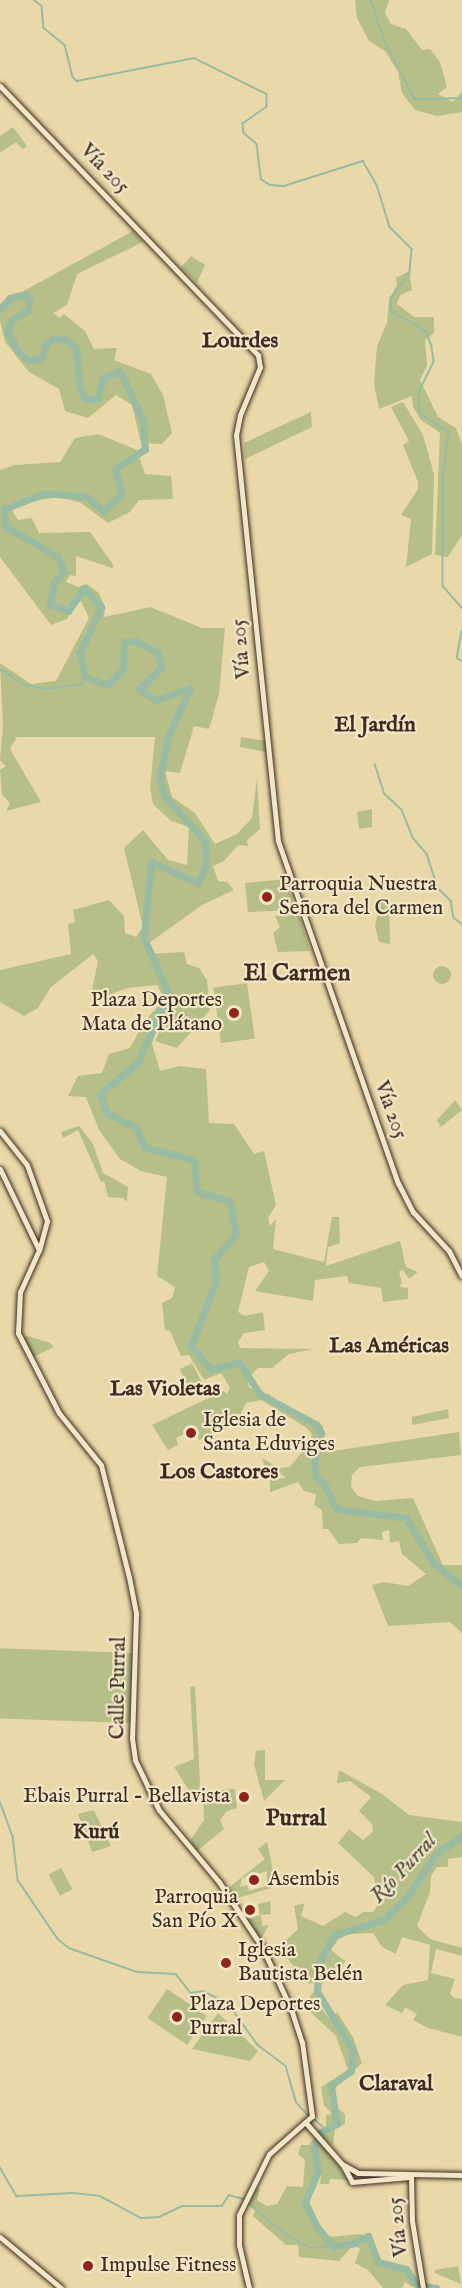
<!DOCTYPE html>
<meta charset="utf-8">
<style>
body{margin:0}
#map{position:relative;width:462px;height:2288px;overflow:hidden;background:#e9d9a8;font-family:"IM FELL English",serif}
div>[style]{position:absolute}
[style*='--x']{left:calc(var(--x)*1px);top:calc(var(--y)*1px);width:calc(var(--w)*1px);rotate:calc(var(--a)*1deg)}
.green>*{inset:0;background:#b6bf88;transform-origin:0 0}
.round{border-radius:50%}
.stream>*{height:1.5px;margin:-0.75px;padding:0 0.75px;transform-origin:0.75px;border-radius:0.75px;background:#99bba2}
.river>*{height:7px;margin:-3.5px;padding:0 3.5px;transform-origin:3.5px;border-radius:3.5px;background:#99bba2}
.roads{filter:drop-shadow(0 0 2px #3e2c23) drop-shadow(0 0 2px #3e2c23)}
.secondary>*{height:5px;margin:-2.5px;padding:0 2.5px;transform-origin:2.5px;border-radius:2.5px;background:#f1e6c6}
.dots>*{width:16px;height:16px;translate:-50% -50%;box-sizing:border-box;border:3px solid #f1e6c6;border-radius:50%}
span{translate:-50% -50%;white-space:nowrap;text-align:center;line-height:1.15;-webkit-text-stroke:4.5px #f1e6c6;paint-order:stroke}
.street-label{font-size:21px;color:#3e2c23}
.poi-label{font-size:21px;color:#3e2c23}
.left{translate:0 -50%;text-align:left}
.right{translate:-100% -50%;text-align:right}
.neighbourhood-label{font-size:22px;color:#3e2c23;font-weight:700}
.water-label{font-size:22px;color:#50493c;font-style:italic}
.quarter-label{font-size:24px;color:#3e2c23;font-weight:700}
</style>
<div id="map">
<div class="green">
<i style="clip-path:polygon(355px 0,389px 0,385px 13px,391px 24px,406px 29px,422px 50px,430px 49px,440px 62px,447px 87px,438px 94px,453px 102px,462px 91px,462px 112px,437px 116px,415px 110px,402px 93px,398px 72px,386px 52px,369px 41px,357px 18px)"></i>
<i style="clip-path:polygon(13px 127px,27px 146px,23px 149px,16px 142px,0 153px,0 136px)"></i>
<i style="clip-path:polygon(133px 231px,143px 242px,77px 274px,67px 305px,53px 313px,60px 318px,64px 314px,85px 331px,94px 349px,117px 348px,114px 360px,151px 374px,163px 395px,172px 433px,162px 444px,141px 443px,132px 405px,116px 395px,88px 418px,65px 411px,59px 389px,29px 372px,5px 342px,0 321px,0 304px)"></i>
<i style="clip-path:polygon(191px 256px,205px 265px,197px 283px,181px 267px)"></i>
<i style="clip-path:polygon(409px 271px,412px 290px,400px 295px,397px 304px,414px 317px,434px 317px,434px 333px,425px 340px,427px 365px,420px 380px,438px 417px,456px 428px,462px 444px,462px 535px,448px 557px,435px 555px,440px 433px,421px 420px,413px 407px,412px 396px,379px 409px,374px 384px,377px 346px,387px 323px,389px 300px,397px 285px,396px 278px)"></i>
<i style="clip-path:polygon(403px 402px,423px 435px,434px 474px,432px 554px,406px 567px,411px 519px,401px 515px,418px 489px,418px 482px,403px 445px,409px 441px,391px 407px)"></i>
<i style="clip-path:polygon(311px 412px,312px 427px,245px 459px,244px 443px)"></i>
<i style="clip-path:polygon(98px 434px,137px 450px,145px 474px,171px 476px,173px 499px,139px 500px,130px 512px,108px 523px,81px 503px,61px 497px,8px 504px,18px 520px,32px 518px,39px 533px,90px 532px,114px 566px,112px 568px,76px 556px,76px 576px,70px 575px,66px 582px,79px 587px,87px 584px,99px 593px,105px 607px,104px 617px,150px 607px,202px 628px,225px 628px,219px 694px,209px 729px,194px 726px,180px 773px,165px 771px,172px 797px,195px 813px,215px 844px,237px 834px,252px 818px,257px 778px,260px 829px,247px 840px,248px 846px,238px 845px,224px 861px,213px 866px,218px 881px,227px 882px,234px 890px,202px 905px,145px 946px,148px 954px,184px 952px,187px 964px,199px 968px,207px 980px,210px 1010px,177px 1048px,155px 1041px,160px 1030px,156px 1032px,152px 1044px,160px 1071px,180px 1066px,206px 1069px,209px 1123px,234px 1124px,254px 1154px,264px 1151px,276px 1205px,268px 1218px,270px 1226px,276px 1219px,273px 1249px,324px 1262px,332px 1217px,339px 1217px,340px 1243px,328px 1247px,326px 1266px,400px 1241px,406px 1267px,418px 1272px,409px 1279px,403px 1270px,399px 1271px,402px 1283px,399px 1287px,408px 1288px,408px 1299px,383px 1302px,381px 1288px,349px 1283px,347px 1276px,315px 1280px,313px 1301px,255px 1291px,269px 1271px,264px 1262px,249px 1267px,238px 1312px,245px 1316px,263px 1312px,265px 1330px,244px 1333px,238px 1342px,240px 1348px,314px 1349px,289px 1354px,272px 1368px,258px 1368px,247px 1379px,249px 1387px,262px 1395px,270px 1394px,272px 1404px,323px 1426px,326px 1452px,459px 1432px,461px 1455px,360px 1467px,352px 1475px,351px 1487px,358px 1496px,375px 1501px,413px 1498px,443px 1565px,462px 1565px,462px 1633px,450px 1622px,388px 1626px,372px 1585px,384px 1582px,408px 1586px,426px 1574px,402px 1554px,399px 1541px,390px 1543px,389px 1530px,382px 1532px,383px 1540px,361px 1538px,357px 1543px,339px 1544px,328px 1529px,323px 1529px,322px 1510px,314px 1505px,316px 1494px,304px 1491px,298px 1482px,270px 1492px,270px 1479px,286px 1478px,275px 1470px,266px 1471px,262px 1458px,278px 1468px,290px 1467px,308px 1444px,312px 1435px,307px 1428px,261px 1400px,246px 1403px,241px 1413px,246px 1420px,199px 1440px,195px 1429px,176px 1438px,178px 1445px,168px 1450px,152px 1425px,223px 1391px,227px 1394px,230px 1388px,221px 1373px,204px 1380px,189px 1355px,181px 1356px,170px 1331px,165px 1330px,162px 1303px,172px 1298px,175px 1287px,157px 1276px,167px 1177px,141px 1171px,120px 1159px,99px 1130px,86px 1097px,68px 1096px,78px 1076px,102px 1073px,109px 1054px,130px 1048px,144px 1022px,160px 1004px,161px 992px,157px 985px,127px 988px,96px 1000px,92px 990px,98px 961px,93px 954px,51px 987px,38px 1008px,24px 1016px,0 1002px,0 970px,71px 954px,68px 924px,75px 922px,73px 910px,109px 900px,124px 916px,125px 933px,136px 937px,143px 927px,124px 848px,143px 830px,168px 860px,187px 865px,189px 827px,171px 821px,153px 804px,150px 789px,155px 737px,17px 737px,10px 749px,41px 802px,6px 811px,10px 803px,2px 795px,0 770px,6px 766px,0 760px,3px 726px,0 663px,31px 684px,56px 681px,89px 618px,81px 601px,73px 604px,67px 619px,51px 625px,0 557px,0 470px,14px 465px,60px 462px,75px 438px)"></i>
<i style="clip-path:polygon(241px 737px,265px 741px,266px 752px,240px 747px)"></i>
<i style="clip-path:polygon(372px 809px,372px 827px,359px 829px,357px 812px)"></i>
<i style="clip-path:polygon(285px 879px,296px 910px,248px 912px,245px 883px)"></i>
<i style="clip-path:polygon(389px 897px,389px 899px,390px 944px,379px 942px,375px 926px,381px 900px)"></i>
<i style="clip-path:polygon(299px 915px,310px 951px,278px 952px,273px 933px,280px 927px,275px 916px)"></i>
<i class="round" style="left:433px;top:966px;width:18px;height:18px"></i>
<i style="left:247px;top:983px;width:56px;height:34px;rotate:82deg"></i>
<i style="clip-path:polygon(455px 1100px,462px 1110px,441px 1127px,437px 1120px)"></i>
<i style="clip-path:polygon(79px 1126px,93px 1144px,103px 1173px,128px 1187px,127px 1202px,123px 1198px,108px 1197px,104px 1181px,101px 1182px,78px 1130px,63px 1138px,61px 1132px)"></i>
<i style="clip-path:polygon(28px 1336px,50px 1343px,54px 1347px,33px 1357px,24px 1337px)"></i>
<i style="left:192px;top:1363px;width:22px;height:14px;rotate:63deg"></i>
<i style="clip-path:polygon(448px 1409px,449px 1418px,412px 1425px,412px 1417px)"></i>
<i style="left:133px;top:1653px;width:70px;height:133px;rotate:92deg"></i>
<i style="clip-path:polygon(195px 1686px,200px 1781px,198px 1804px,174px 1767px,194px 1759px,190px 1687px)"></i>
<i style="clip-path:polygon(265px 1750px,265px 1780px,285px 1780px,264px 1801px,254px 1764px,256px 1751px)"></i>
<i style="clip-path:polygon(339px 1770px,382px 1794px,409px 1815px,462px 1822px,462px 1857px,448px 1859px,448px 1867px,437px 1867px,431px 1876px,430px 1892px,417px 1926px,430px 1939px,462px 1948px,462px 1956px,436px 1949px,431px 1973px,455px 1979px,450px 1993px,454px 1998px,462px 1999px,462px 2037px,428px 2028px,413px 2020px,417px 2014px,405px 2007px,402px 2013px,385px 2005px,403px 1985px,428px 1980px,430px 1945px,402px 1937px,396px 1954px,382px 1947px,373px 1933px,349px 1934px,338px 1940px,331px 1950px,345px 1961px,341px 1970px,331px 1970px,322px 1984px,319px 2005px,329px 2018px,337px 2012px,353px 2037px,362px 2063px,329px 2094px,330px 2102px,345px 2114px,345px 2124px,335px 2128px,333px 2146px,325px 2138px,319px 2143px,315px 2150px,321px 2143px,349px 2180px,330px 2179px,329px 2184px,320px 2184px,322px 2170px,316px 2155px,319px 2167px,308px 2201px,326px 2237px,362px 2234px,379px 2261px,408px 2272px,414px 2288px,405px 2282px,402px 2288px,383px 2288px,368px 2270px,355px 2263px,360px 2249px,353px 2245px,339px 2261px,299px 2257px,298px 2245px,286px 2245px,253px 2216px,255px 2210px,249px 2204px,257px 2188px,260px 2189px,257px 2200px,267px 2206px,277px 2204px,287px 2186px,303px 2187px,305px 2160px,298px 2154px,301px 2145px,309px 2145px,320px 2129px,326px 2127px,326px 2115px,332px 2114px,324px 2105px,321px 2087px,348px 2070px,336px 2036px,303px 2005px,316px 1989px,314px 1982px,309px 1984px,303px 1977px,307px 1974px,304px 1968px,294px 1967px,279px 1947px,298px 1929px,294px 1906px,305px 1903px,301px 1916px,323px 1926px,345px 1912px,356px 1917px,363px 1912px,373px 1912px,380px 1902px,372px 1895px,377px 1893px,374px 1877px,338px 1843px,349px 1829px,363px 1840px,373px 1832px,372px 1824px,359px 1811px,371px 1797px,350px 1781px,337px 1783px)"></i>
<i style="clip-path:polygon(235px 1789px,237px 1808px,227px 1811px,220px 1820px,224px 1829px,197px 1851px,190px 1841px,204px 1820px,203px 1791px)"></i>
<i style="clip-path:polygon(94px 1810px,111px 1846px,92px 1852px,78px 1814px)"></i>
<i style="clip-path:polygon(evenodd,267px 1842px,272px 1865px,271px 1888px,234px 1899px,227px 1889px,265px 1859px,258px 1849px,267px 1842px,267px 1871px,267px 1886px,249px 1891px,247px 1885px,240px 1887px,242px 1878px,267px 1871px)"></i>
<i style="left:61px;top:1868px;width:24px;height:14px;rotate:62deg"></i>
<i style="clip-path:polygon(270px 1901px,271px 1914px,261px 1915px,262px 1926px,269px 1925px,261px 1939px,246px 1919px,260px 1915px,258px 1904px)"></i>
<i style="left:167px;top:1989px;width:48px;height:35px;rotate:34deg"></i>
<i style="clip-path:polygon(218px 2013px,258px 2051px,250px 2061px,192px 2049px)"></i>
<i style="clip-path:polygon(458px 2266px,461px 2284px,435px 2273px,435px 2270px)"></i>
</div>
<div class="stream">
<i style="--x:34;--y:0;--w:10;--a:37"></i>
<i style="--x:42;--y:6;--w:22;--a:85"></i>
<i style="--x:44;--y:28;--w:27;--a:39"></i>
<i style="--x:65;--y:45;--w:33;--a:76"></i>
<i style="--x:73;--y:77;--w:6;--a:45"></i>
<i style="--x:77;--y:81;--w:119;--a:-11.1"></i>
<i style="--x:194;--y:58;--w:81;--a:26.3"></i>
<i style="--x:267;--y:94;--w:13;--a:90"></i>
<i style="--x:267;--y:107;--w:29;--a:145"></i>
<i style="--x:243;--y:124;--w:9;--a:84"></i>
<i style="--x:244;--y:133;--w:17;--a:40"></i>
<i style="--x:257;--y:144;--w:35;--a:83"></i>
<i style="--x:261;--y:179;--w:11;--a:34"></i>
<i style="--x:270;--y:185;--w:14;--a:4"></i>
<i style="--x:284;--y:186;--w:83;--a:-17.6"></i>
<i style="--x:363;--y:161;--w:28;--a:60"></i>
<i style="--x:377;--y:185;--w:44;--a:72.8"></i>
<i style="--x:390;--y:227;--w:31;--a:45"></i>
<i style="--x:412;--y:249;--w:25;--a:95"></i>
<i style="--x:410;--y:274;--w:31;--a:128"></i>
<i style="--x:391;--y:298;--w:14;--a:86"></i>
<i style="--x:392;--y:312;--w:39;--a:29"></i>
<i style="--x:426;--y:331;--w:17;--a:69"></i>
<i style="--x:432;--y:347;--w:15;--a:82"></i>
<i style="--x:434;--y:362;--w:34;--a:116"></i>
<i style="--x:419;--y:393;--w:16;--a:90"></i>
<i style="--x:419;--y:409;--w:11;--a:52"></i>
<i style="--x:426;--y:418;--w:27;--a:31"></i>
<i style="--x:449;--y:432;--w:47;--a:97.3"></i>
<i style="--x:443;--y:479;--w:107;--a:90"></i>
<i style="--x:443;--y:586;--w:29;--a:49"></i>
<i style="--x:371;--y:0;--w:43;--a:71.1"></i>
<i style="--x:385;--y:41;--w:65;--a:62.7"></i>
<i style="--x:415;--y:99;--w:47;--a:-1.2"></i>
<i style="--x:462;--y:631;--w:27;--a:100"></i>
<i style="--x:457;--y:658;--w:6;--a:31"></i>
<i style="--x:0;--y:669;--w:31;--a:32"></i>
<i style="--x:26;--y:685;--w:19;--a:12"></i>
<i style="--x:45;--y:689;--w:35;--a:-7"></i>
<i style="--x:80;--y:685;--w:9;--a:-58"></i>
<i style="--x:375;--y:764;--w:32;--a:72"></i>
<i style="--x:385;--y:794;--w:23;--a:43"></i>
<i style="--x:402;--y:810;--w:31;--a:68"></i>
<i style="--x:414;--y:839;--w:20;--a:49"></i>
<i style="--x:427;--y:854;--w:36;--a:72"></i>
<i style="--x:438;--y:888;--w:18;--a:45"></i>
<i style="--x:451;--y:901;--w:17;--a:80"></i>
<i style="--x:454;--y:918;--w:10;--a:37"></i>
<i style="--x:0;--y:1801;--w:37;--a:70"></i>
<i style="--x:13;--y:1836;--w:44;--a:83.5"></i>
<i style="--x:18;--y:1880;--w:71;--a:55.9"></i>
<i style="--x:58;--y:1939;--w:14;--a:39"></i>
<i style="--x:69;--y:1948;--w:72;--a:19.4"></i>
<i style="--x:137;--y:1972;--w:39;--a:3"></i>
<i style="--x:176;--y:1974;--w:24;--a:52"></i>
<i style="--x:191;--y:1993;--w:12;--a:-9"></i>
<i style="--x:203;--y:1991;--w:28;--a:26"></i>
<i style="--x:228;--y:2003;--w:52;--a:54.5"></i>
<i style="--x:258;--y:2045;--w:35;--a:37"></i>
<i style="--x:286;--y:2066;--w:37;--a:74"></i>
<i style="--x:296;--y:2102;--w:18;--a:47"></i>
<i style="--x:314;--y:2119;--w:16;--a:40"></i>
<i style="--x:0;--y:2167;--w:34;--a:60"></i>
<i style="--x:17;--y:2196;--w:56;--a:-3.1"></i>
<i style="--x:73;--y:2193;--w:27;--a:6"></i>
<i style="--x:100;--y:2196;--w:47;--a:28.2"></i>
<i style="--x:141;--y:2218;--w:18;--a:-3"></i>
<i style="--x:159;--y:2217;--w:26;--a:-25"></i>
<i style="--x:183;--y:2206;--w:39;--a:0"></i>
<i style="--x:222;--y:2206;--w:13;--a:-58"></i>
<i style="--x:229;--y:2195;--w:16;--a:15"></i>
<i style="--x:248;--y:2203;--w:50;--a:39.4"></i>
<i style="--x:287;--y:2235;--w:26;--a:29"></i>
<i style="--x:310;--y:2248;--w:23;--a:-5"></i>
</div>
<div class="river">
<i style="--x:0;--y:309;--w:15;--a:-48"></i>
<i style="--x:10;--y:298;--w:16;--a:-15"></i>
<i style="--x:25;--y:294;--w:8;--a:60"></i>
<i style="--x:29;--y:301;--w:9;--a:96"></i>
<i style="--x:28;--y:310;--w:19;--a:148"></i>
<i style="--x:12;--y:320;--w:12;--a:114"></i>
<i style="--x:7;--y:331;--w:26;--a:61"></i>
<i style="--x:20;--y:354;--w:11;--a:34"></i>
<i style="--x:29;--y:360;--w:12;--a:-5"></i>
<i style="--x:41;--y:359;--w:16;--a:-72"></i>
<i style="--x:46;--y:344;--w:10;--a:-37"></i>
<i style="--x:54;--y:338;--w:12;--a:9"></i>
<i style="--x:66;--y:340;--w:13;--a:39"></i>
<i style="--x:76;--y:348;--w:37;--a:85"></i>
<i style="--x:79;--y:385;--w:15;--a:67"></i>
<i style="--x:85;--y:399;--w:12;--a:0"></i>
<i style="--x:97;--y:399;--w:22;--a:-74"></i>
<i style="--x:103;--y:378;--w:18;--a:-22"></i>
<i style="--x:120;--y:371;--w:55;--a:65.3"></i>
<i style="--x:143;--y:421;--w:28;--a:86"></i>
<i style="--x:145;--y:449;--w:36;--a:146"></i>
<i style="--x:115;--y:469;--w:25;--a:74"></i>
<i style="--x:122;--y:493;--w:25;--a:135"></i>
<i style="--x:104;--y:511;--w:22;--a:-141"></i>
<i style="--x:87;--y:497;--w:42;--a:-174.6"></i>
<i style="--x:45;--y:493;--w:44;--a:158.7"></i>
<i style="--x:4;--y:509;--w:17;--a:87"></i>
<i style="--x:5;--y:526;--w:61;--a:30.3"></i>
<i style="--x:58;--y:557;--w:16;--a:68"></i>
<i style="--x:64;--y:572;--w:14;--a:135"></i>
<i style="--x:54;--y:582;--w:23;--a:100"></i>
<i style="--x:50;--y:605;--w:19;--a:18"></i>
<i style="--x:68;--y:611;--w:28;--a:-55"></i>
<i style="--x:84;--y:588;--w:25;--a:48"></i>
<i style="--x:101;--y:607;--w:50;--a:115"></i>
<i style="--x:80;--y:652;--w:25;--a:79"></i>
<i style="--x:85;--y:677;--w:24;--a:19"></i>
<i style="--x:108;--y:685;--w:22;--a:-47"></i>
<i style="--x:123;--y:669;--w:27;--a:-88"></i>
<i style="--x:124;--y:642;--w:12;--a:-5"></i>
<i style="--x:136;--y:641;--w:24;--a:28"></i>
<i style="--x:157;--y:652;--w:16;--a:72"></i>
<i style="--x:162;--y:667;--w:32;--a:136"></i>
<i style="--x:139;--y:689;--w:20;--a:33"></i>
<i style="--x:156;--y:700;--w:36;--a:-19"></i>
<i style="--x:190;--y:688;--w:54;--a:114.2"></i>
<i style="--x:168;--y:737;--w:42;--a:101"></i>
<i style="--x:160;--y:778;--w:18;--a:77"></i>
<i style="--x:164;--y:796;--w:61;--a:47.7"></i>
<i style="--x:205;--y:841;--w:25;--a:88"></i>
<i style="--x:206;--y:866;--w:19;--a:115"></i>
<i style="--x:198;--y:883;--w:51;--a:-155.9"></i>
<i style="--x:151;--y:862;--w:76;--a:95.3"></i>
<i style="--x:144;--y:938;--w:60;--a:66.4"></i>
<i style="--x:168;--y:993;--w:75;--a:113.5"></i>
<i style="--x:138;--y:1062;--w:50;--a:139.9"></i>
<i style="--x:100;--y:1094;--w:20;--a:70"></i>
<i style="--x:107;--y:1113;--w:33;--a:27"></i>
<i style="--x:136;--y:1128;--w:21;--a:67"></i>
<i style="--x:144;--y:1147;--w:52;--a:14.6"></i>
<i style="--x:194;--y:1160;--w:32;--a:85"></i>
<i style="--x:197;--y:1192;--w:34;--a:15"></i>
<i style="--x:230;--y:1201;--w:34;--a:80"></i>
<i style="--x:236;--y:1234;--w:33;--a:131"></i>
<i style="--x:214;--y:1259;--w:21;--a:85"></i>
<i style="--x:216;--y:1280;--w:71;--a:110.7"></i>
<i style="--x:191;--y:1346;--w:31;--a:50"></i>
<i style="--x:211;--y:1370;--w:29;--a:-16"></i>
<i style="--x:239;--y:1362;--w:38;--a:57"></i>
<i style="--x:260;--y:1394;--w:65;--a:28.5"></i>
<i style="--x:317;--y:1425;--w:9;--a:63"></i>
<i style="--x:321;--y:1433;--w:31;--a:103"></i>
<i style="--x:314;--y:1463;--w:15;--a:82"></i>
<i style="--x:316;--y:1478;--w:10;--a:37"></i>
<i style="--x:324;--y:1484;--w:28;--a:64"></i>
<i style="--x:336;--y:1509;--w:71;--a:7.3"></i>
<i style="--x:406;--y:1518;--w:54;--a:58.7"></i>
<i style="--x:434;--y:1564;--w:36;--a:38"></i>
<i style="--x:436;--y:2288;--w:19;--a:-171"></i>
<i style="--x:417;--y:2285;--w:19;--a:-125"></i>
<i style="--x:406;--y:2269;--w:29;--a:-166"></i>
<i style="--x:378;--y:2262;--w:28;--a:-111"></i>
<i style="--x:368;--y:2236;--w:19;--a:155"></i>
<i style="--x:351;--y:2244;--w:18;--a:174"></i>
<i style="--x:333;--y:2246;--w:25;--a:-130"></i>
<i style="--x:317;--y:2227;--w:28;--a:-116"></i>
<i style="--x:305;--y:2202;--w:34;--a:-67"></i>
<i style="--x:318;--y:2171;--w:23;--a:-100"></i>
<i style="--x:314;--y:2148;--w:17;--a:-66"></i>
<i style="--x:321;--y:2132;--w:18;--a:-27"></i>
<i style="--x:337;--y:2124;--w:39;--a:-99"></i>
<i style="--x:331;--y:2085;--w:24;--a:-35"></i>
<i style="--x:351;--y:2071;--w:20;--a:-84"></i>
<i style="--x:353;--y:2051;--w:70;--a:-121"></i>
<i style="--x:317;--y:1991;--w:29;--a:-86"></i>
<i style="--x:319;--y:1962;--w:31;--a:-61"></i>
<i style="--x:334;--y:1935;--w:53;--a:-17.4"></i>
<i style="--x:385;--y:1919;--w:33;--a:-45"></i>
<i style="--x:408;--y:1896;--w:50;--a:-56.3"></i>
<i style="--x:436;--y:1854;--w:32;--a:-35"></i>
</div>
<div class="roads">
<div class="secondary">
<i style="--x:0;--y:86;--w:373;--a:46.2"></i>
<i style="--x:258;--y:355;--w:12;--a:81"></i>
<i style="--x:260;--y:367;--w:52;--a:112.6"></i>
<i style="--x:240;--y:415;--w:20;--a:101"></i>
<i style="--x:236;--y:435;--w:408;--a:84.1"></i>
<i style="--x:278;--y:841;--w:362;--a:70.7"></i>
<i style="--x:398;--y:1183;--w:33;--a:63"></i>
<i style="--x:413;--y:1212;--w:53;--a:47.3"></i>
<i style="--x:449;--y:1251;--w:28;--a:63"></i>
<i style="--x:0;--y:1131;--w:43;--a:51.5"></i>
<i style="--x:27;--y:1165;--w:59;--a:70.3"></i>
<i style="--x:47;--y:1221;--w:30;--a:105"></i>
<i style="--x:39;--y:1250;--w:46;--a:114.3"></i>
<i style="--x:20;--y:1292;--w:41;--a:92.8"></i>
<i style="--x:18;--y:1333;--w:90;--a:62.9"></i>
<i style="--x:59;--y:1413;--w:67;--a:51.1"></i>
<i style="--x:101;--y:1465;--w:115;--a:76"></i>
<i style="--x:129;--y:1577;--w:38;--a:79"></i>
<i style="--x:136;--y:1614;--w:124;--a:91.8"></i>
<i style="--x:132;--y:1738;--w:22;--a:82"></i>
<i style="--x:135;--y:1760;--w:55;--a:64.4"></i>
<i style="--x:159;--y:1810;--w:94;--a:50.2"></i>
<i style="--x:219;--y:1882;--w:78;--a:56.5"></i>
<i style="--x:262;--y:1947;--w:68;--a:64.9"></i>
<i style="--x:291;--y:2009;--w:35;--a:72"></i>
<i style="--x:302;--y:2042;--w:75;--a:82.3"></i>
<i style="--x:312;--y:2116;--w:57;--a:138.5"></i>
<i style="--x:269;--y:2154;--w:68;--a:116.2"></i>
<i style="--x:239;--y:2215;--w:30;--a:90"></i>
<i style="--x:239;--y:2245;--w:44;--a:76.9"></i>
<i style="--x:0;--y:1169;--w:90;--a:64.3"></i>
<i style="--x:306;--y:2123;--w:55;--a:48.7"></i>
<i style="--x:342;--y:2164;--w:18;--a:29"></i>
<i style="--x:358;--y:2173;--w:104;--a:1.1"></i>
<i style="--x:343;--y:2165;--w:19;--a:62"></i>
<i style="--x:352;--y:2182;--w:58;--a:-4.9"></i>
<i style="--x:411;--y:2177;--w:44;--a:88.7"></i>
<i style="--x:412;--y:2221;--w:68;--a:80.7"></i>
<i style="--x:0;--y:2237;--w:80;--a:39.9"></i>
</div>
</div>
<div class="dots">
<i style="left:267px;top:897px;background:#8f2418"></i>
<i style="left:234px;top:1013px;background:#8f2418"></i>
<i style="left:191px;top:1433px;background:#8f2418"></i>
<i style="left:244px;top:1797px;background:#8f2418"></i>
<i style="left:254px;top:1880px;background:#8f2418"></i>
<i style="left:250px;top:1910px;background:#8f2418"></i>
<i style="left:226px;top:1963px;background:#8f2418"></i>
<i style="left:177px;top:2017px;background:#8f2418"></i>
<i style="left:88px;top:2266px;background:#8f2418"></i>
</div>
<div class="street-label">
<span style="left:104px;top:169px;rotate:46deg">Vía 205</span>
<span style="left:242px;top:649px;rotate:-95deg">Vía 205</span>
<span style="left:390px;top:1110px;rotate:70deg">Vía 205</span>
<span style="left:119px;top:1688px;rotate:-89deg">Calle Purral</span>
<span style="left:399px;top:2227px;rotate:-96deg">Vía 205</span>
</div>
<div class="poi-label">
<span class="left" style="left:279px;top:897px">Parroquia Nuestra<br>Señora del Carmen</span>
<span class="right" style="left:222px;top:1013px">Plaza Deportes<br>Mata de Plátano</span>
<span class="left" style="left:203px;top:1433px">Iglesia de<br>Santa Eduviges</span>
<span class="right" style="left:230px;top:1797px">Ebais Purral - Bellavista</span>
<span class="left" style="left:268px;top:1880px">Asembis</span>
<span class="right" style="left:238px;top:1910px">Parroquia<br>San Pío X</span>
<span class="left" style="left:238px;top:1963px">Iglesia<br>Bautista Belén</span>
<span class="left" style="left:189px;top:2017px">Plaza Deportes<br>Purral</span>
<span class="left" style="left:100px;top:2266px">Impulse Fitness</span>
</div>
<div class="neighbourhood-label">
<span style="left:240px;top:342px">Lourdes</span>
<span style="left:375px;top:726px">El Jardín</span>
<span style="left:389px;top:1347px">Las Américas</span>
<span style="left:165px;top:1390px">Las Violetas</span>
<span style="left:219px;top:1473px">Los Castores</span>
<span style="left:96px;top:1833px">Kurú</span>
<span style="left:396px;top:2085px">Claraval</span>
</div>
<div class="water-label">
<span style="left:404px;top:1869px;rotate:-47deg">Río Purral</span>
</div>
<div class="quarter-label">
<span style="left:297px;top:974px">El Carmen</span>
<span style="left:296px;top:1819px">Purral</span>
</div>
</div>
